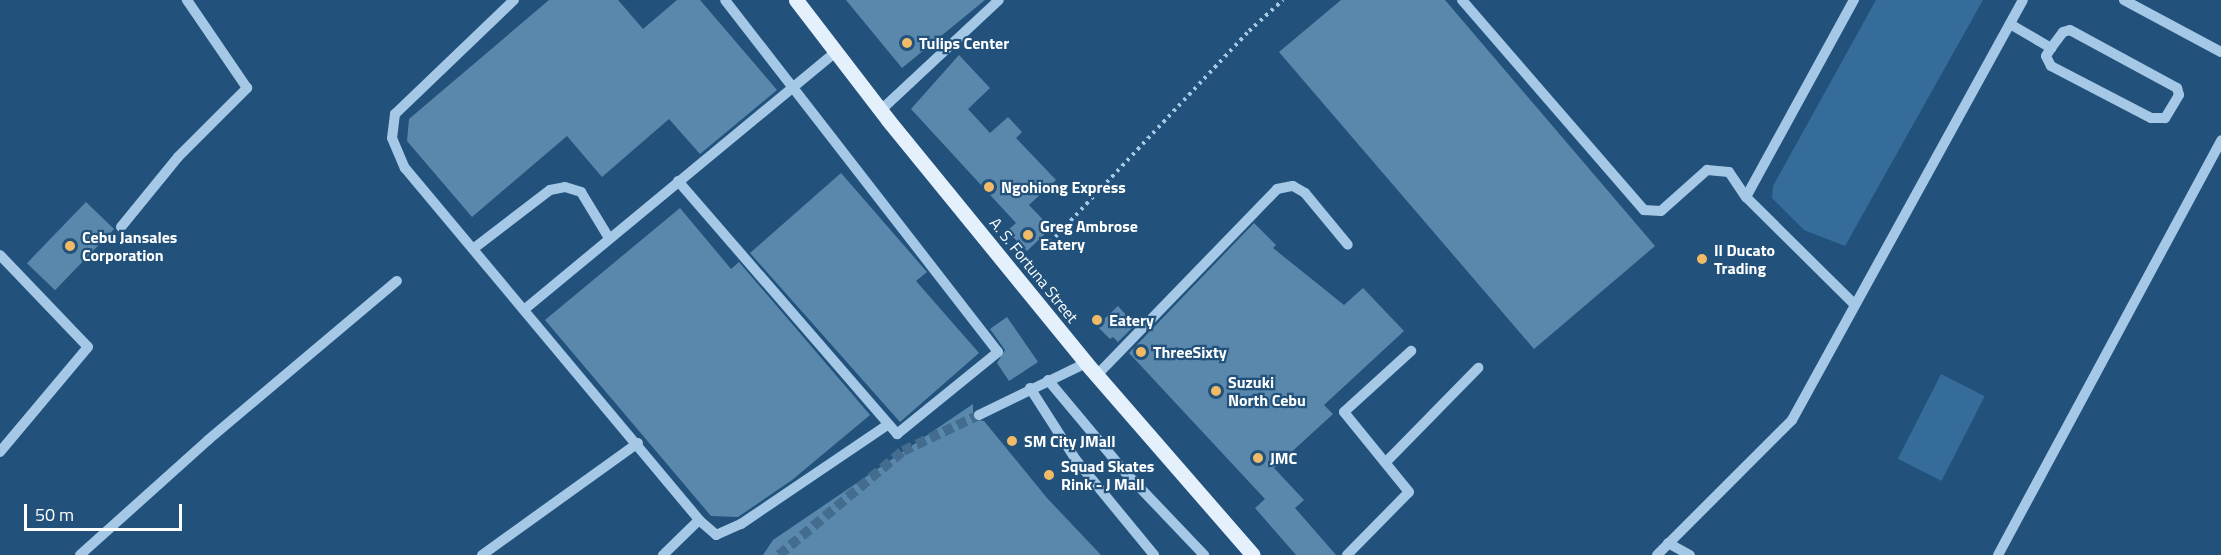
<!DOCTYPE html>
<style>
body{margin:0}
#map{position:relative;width:2221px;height:555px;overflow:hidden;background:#22527b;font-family:"Titillium Web",sans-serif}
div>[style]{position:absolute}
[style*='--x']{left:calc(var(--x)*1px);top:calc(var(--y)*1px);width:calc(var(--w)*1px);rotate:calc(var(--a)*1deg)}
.green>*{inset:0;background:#356c99;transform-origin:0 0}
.building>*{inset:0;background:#5a88ad;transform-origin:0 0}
.minor-tunnel>*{height:10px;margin-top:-5px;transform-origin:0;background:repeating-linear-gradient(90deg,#436c8f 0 10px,transparent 0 15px)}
.path>*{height:4px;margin-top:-2px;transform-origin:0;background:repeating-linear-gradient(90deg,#a4c8e5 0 3px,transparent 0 7.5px)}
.minor>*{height:10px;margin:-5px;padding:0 5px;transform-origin:5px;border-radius:5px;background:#a4c8e5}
.major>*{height:15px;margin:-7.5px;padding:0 7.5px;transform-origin:7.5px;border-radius:7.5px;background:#e5f0fd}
.dots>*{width:16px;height:16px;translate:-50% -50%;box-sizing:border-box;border:3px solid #22527b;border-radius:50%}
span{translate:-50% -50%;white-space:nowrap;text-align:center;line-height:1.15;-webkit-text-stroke:4.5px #22527b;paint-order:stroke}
.poi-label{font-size:16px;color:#fff;font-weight:700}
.left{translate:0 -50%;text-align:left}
.street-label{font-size:16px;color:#fff}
.scale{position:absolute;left:24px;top:504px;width:158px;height:27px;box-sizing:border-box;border:3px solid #fff;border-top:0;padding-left:8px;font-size:18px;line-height:21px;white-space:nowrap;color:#fff;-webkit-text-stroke:4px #22527b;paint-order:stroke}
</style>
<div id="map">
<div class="green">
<i style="clip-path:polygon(1876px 0,1983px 0,1845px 246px,1804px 230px,1772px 198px,1773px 186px)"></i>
<i style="left:1941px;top:374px;width:49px;height:95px;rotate:27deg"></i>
</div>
<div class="building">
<i style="clip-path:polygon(549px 0,618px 0,643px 29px,677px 0,700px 0,777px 90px,700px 154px,669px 119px,602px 177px,567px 136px,472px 217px,407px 141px,409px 119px)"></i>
<i style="clip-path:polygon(846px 0,985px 0,902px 68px)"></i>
<i style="clip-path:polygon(1341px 0,1445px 0,1655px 246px,1534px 349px,1279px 52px)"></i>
<i style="clip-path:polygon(959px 55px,990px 88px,968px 109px,990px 133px,1008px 117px,1022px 132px,1016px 138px,1056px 180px,1029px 205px,1051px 228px,1027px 251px,1007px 231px,1016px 223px,911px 109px)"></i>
<i style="clip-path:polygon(841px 173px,927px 272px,916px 281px,979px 353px,900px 422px,750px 253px)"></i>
<i style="left:86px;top:202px;width:39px;height:85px;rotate:44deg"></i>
<i style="clip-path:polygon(680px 208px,731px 269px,739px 262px,870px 415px,792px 480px,738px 517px,711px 516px,545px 320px)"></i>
<i style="clip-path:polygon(1254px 223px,1276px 245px,1273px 248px,1344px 305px,1363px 288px,1404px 331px,1324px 405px,1333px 414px,1274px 468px,1304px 500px,1295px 508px,1336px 555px,1296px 555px,1255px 508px,1265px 499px,1129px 353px)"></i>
<i style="clip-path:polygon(1118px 306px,1135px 325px,1118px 342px,1113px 337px,1110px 339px,1097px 326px)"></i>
<i style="clip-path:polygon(1007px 317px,1038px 362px,1009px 381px,997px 363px,1005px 350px,990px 329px)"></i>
<i style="clip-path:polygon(973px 404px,973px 419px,984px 421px,1047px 498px,1101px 555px,763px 555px,773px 540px)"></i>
</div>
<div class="minor-tunnel">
<i style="--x:779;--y:555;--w:162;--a:-40"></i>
<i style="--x:903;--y:451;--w:84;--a:-25.3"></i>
</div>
<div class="path">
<i style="--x:1045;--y:248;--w:298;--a:-46.8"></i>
<i style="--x:1249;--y:31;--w:46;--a:-42.4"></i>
</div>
<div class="minor">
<i style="--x:514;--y:0;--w:165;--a:136.2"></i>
<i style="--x:395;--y:114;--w:24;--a:97"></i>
<i style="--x:392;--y:138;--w:33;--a:67"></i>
<i style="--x:405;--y:168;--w:459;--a:50.1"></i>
<i style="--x:699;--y:520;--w:23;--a:41"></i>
<i style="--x:716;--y:535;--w:27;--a:-24"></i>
<i style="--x:741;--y:524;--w:176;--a:-34.1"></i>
<i style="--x:1462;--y:0;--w:278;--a:49.1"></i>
<i style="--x:1644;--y:210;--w:17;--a:3"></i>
<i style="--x:1661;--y:211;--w:62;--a:-41.7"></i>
<i style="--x:1707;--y:170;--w:22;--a:5"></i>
<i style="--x:1729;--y:172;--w:30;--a:56"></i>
<i style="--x:1746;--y:197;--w:153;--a:44.7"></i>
<i style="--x:2124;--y:0;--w:110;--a:28.2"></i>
<i style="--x:2010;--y:24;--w:48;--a:30.3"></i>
<i style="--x:2070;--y:30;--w:122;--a:28.5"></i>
<i style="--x:2177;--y:88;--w:7;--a:74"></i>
<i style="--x:2179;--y:95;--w:27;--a:121"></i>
<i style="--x:2165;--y:118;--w:14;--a:180"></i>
<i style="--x:2151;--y:118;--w:113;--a:-152.5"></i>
<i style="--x:2051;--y:66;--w:11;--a:-117"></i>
<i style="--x:2046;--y:56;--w:9;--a:-58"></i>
<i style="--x:2051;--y:48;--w:20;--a:-53"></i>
<i style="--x:2063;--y:32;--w:7;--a:-16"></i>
<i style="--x:881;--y:110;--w:161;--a:-43"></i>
<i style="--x:678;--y:181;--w:335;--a:49.1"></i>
<i style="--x:897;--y:434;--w:130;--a:-39.1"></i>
<i style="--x:998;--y:352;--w:445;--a:-127.8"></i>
<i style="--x:1746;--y:197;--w:225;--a:-61.3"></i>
<i style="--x:121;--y:227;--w:90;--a:-50.8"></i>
<i style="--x:178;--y:157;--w:98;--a:-45"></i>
<i style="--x:247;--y:88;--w:107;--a:-124.3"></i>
<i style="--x:473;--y:249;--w:97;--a:-37.5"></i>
<i style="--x:550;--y:190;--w:15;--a:-11"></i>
<i style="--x:565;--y:187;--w:17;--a:17"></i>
<i style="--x:581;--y:192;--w:54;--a:58.7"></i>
<i style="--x:0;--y:255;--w:127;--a:46.3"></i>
<i style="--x:88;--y:347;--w:137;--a:130"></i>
<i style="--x:525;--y:309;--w:403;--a:-39.6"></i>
<i style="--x:1097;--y:375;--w:259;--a:-45.9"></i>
<i style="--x:1277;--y:189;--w:16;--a:-11"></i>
<i style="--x:1293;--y:186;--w:14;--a:30"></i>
<i style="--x:1305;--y:193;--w:67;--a:50.4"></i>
<i style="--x:1048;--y:380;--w:120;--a:50.1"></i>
<i style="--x:1125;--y:472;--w:115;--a:46.4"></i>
<i style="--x:1030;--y:388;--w:85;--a:57.4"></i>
<i style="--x:1076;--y:460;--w:123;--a:50.6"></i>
<i style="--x:979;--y:415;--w:119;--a:-25.9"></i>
<i style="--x:1386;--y:462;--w:132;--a:-45.6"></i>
<i style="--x:1668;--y:543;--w:25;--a:29"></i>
<i style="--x:80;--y:555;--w:172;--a:-41.9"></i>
<i style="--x:208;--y:440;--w:247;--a:-40.1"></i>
<i style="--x:482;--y:555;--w:192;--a:-35.7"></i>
<i style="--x:663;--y:555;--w:50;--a:-44.2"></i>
<i style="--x:1347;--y:555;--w:88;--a:-45.5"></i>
<i style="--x:1409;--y:492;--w:103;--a:-129.1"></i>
<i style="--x:1344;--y:412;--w:91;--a:-42.3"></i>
<i style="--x:1657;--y:555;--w:191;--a:-45"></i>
<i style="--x:1792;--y:420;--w:479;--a:-61.2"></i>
<i style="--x:1998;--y:555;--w:471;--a:-61.7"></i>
</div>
<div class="major">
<i style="--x:796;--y:0;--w:151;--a:52.5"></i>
<i style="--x:888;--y:120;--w:313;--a:50.8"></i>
<i style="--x:1086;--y:363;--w:254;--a:49"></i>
</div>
<div class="dots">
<i style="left:907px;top:43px;background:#f1ba66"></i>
<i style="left:989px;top:187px;background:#f1ba66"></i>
<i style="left:1028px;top:235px;background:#f1ba66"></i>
<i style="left:70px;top:246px;background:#f1ba66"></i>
<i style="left:1702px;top:259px;background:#f1ba66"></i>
<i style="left:1097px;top:320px;background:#f1ba66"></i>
<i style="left:1141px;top:352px;background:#f1ba66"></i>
<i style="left:1216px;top:391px;background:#f1ba66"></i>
<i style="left:1012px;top:441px;background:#f1ba66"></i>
<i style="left:1258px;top:458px;background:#f1ba66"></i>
<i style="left:1049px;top:475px;background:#f1ba66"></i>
</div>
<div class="poi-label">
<span class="left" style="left:919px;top:43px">Tulips Center</span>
<span class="left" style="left:1001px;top:187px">Ngohiong Express</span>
<span class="left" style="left:1040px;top:235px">Greg Ambrose<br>Eatery</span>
<span class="left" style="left:82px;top:246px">Cebu Jansales<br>Corporation</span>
<span class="left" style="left:1714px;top:259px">Il Ducato<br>Trading</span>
<span class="left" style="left:1109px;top:320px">Eatery</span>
<span class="left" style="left:1153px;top:352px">ThreeSixty</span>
<span class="left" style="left:1228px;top:391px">Suzuki<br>North Cebu</span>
<span class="left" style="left:1024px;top:441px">SM City JMall</span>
<span class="left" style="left:1270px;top:458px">JMC</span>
<span class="left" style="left:1061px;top:475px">Squad Skates<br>Rink - J Mall</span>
</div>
<div class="street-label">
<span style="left:1034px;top:270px;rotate:51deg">A. S. Fortuna Street</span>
</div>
<div class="scale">50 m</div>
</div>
